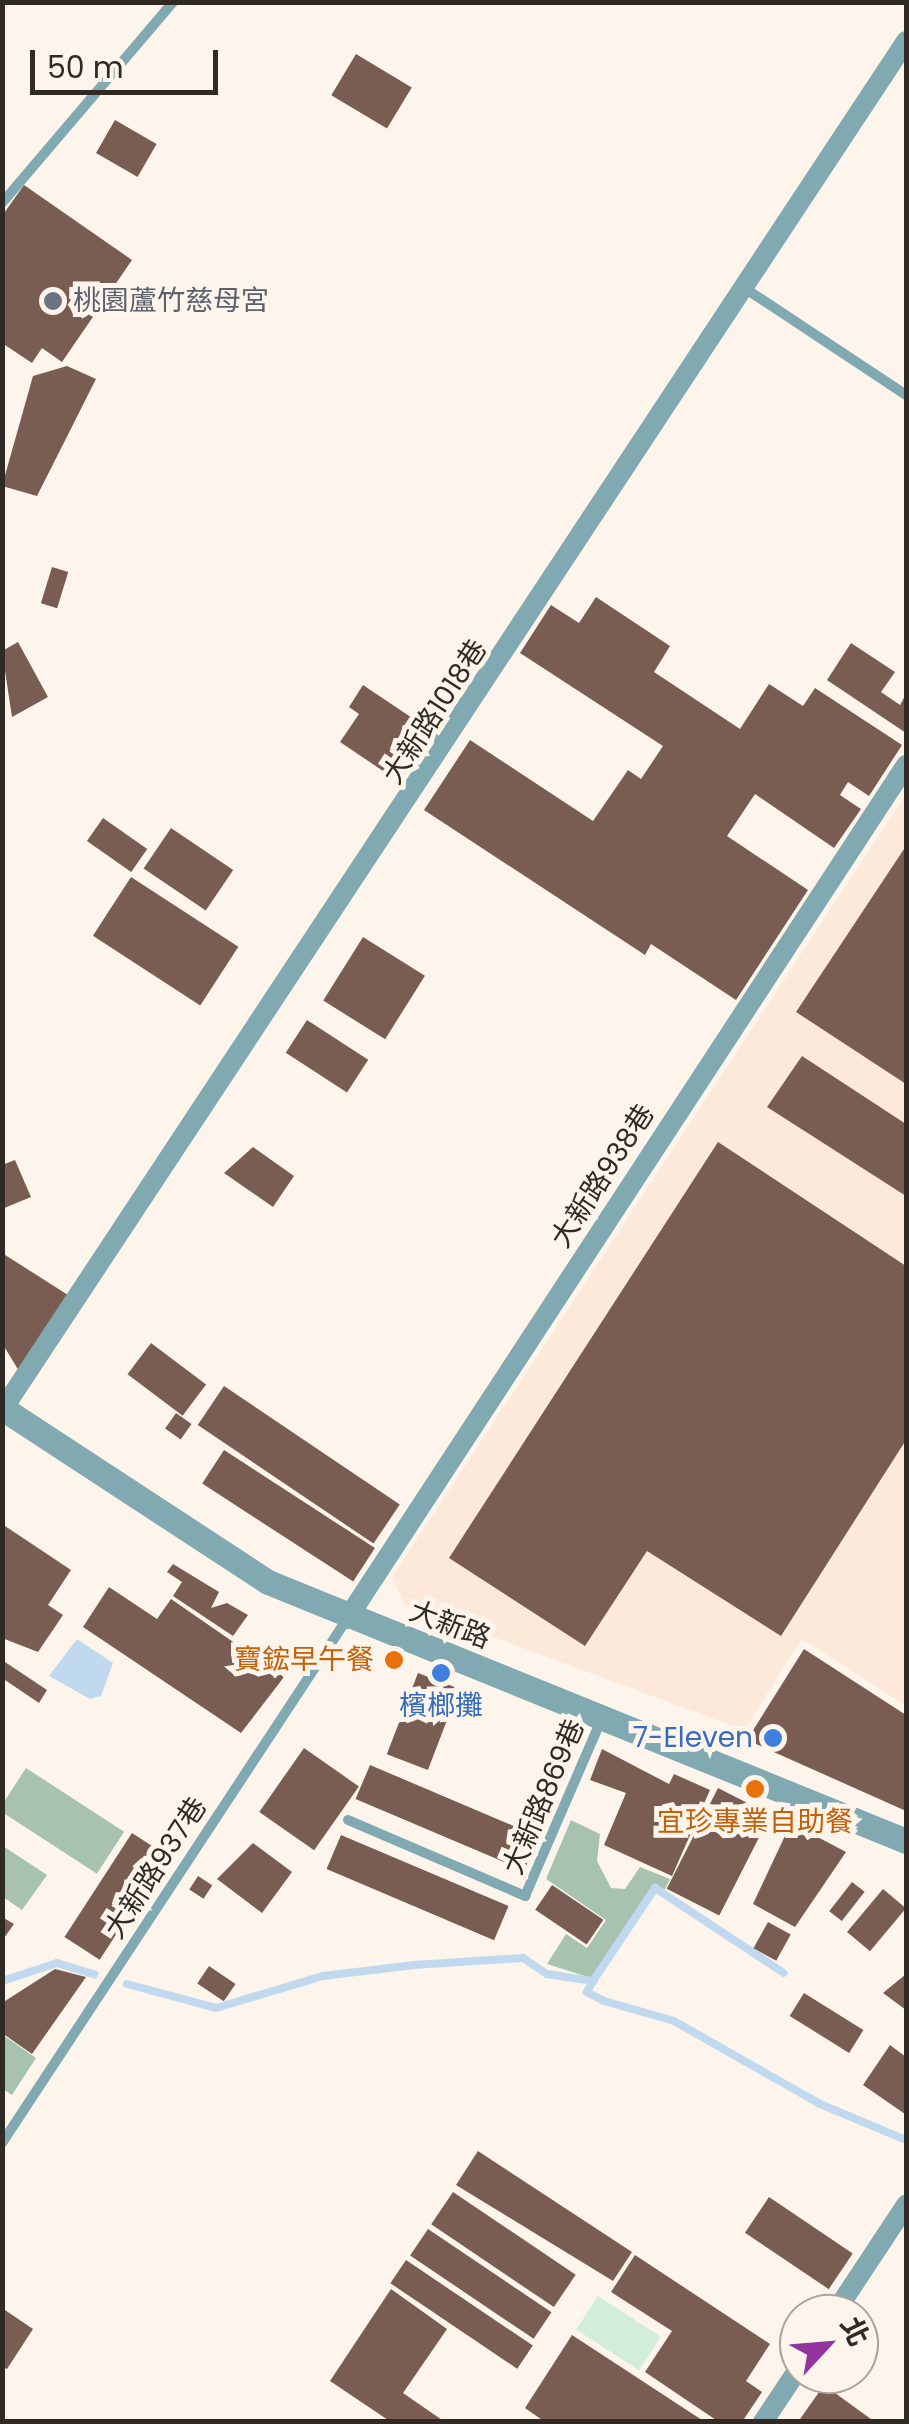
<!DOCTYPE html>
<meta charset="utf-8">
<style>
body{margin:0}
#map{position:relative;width:909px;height:2424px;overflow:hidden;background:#fdf5eb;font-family:Poppins,"Noto Sans TC",sans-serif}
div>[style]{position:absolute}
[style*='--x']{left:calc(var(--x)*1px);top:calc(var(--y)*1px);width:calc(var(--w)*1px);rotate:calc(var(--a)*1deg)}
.industrial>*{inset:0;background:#fce9d9}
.green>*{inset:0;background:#d2eddb;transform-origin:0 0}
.forest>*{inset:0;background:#a7c3b0;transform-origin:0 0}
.water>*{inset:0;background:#c0d9ef}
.stream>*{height:8px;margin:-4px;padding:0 4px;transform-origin:4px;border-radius:4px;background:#c0d9ef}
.building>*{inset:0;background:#795d52;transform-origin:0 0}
.service>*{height:10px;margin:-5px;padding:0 5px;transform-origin:5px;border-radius:5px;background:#81a9b2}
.minor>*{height:20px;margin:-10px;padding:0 10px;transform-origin:10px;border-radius:10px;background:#81a9b2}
.tertiary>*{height:25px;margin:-12.5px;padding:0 12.5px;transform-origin:12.5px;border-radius:12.5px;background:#81a9b2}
.dots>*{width:28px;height:28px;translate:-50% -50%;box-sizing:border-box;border:5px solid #fdf5eb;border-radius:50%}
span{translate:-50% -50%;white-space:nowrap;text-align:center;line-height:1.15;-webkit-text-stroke:10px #fdf5eb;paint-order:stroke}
.worship-label{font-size:28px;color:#5b616d}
.left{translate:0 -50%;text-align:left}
.street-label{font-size:28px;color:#2f2a24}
.food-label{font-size:28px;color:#c56008}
.right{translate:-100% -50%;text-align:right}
.shop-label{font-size:28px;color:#366cbe}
.frame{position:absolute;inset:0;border:5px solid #2f2a24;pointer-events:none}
.north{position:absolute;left:779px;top:2294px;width:100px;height:100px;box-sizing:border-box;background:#fdf5eb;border:2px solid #aba49b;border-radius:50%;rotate:64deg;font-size:28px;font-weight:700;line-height:40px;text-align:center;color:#2f2a24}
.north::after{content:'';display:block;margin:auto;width:35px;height:45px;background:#92359f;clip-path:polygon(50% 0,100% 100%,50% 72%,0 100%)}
.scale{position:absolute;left:30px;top:50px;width:188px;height:45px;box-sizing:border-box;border:5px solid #2f2a24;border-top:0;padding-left:12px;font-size:30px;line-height:35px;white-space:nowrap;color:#2f2a24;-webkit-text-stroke:8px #fdf5eb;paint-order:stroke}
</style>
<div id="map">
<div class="industrial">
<i style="clip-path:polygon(906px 794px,906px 1706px,802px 1639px,744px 1730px,404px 1604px,392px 1577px)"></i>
</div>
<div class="green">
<i style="left:598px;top:2296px;width:75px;height:40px;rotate:33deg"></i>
</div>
<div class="forest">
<i style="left:26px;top:1768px;width:117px;height:50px;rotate:33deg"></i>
<i style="clip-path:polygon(571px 1820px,600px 1834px,597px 1861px,611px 1888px,625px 1889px,640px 1867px,670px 1879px,664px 1891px,653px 1885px,591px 1978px,547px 1964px,566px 1934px,587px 1948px,606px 1920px,546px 1879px)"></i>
<i style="clip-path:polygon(3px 1846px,47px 1875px,22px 1910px,3px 1897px)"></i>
<i style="clip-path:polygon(3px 2035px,36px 2058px,12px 2095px,3px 2089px)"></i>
</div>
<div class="water">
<i style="clip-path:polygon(77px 1639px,113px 1663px,101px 1696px,90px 1699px,49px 1676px)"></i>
</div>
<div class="stream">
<i style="--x:2;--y:1981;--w:58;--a:-18.1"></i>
<i style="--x:57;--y:1963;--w:39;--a:17"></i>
<i style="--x:593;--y:1981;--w:13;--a:119"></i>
<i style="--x:587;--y:1992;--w:19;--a:28"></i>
<i style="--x:604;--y:2001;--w:73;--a:15.9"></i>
<i style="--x:674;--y:2021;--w:168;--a:29.6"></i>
<i style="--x:820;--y:2104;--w:93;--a:22.7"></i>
<i style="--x:127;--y:1984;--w:92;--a:15.1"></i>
<i style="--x:216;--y:2008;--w:112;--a:-16.7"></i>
<i style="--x:323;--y:1976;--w:92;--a:-6.9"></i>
<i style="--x:414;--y:1965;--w:109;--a:-3.7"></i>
<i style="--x:523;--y:1958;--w:29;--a:34"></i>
<i style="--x:547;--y:1974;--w:47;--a:8.7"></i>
<i style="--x:593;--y:1981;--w:112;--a:-56.3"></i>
<i style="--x:655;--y:1888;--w:154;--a:33.4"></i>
</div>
<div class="building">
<i style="left:356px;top:54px;width:65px;height:48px;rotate:31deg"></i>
<i style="left:115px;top:120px;width:48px;height:38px;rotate:30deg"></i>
<i style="clip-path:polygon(24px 185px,132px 260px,62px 362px,42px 348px,32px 363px,2px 343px,2px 216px)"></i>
<i style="clip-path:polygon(67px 366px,96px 379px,37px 496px,2px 486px,33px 376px)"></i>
<i style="left:52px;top:567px;width:17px;height:38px;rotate:17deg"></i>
<i style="clip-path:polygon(596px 597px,670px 646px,654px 672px,740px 729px,769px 684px,803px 706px,815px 688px,902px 745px,869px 796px,848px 782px,840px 795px,861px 809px,834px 848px,755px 794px,727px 836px,808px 890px,736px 1000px,651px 944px,645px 955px,424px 810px,470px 740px,593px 821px,628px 770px,641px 779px,663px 746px,520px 653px,551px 605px,579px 623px)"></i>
<i style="clip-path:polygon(18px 642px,48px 697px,12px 717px,2px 651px)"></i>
<i style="clip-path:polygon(851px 643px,895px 672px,881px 692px,900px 705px,906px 694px,906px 733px,827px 680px)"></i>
<i style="clip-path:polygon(363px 685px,439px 736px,398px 781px,340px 742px,359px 714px,349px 707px)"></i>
<i style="left:103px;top:818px;width:54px;height:28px;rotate:35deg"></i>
<i style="left:171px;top:828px;width:75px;height:49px;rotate:34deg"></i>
<i style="clip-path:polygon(906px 846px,906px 1084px,796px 1012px)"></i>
<i style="left:131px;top:877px;width:128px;height:70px;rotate:33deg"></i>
<i style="left:363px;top:937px;width:73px;height:75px;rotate:32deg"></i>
<i style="left:307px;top:1020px;width:73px;height:39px;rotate:33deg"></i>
<i style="clip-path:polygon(802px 1056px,906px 1124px,906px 1196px,767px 1107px)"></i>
<i style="clip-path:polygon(718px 1142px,906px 1266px,906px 1440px,781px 1636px,647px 1551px,585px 1646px,449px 1558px)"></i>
<i style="clip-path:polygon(253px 1147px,294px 1176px,273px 1207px,224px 1173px)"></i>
<i style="clip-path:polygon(15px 1160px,31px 1197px,2px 1209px,2px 1165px)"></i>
<i style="clip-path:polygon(2px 1253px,68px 1295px,19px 1371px,2px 1343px)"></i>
<i style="left:151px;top:1343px;width:69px;height:39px;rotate:37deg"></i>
<i style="left:224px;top:1386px;width:212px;height:47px;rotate:34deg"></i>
<i style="left:176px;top:1413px;width:19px;height:19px;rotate:35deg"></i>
<i style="left:224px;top:1450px;width:180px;height:40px;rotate:33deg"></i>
<i style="clip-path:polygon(2px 1524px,71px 1570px,48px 1605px,63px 1615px,38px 1652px,2px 1638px)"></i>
<i style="clip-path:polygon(173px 1564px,219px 1592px,211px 1608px,227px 1603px,248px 1615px,233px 1636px,173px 1596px,182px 1582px,167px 1572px)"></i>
<i style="clip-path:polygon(109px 1587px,157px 1619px,171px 1599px,284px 1677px,241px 1733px,83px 1627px)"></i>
<i style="clip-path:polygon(804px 1649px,906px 1715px,906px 1811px,747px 1740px)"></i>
<i style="clip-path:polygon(2px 1660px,47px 1690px,39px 1703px,2px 1678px)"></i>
<i style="left:418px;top:1673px;width:44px;height:87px;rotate:21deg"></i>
<i style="left:304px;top:1748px;width:67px;height:78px;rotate:35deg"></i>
<i style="clip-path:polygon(602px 1749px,669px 1784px,674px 1774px,710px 1790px,672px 1876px,604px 1845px,626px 1793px,590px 1780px)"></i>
<i style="left:370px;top:1765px;width:183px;height:37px;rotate:23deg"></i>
<i style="left:718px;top:1788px;width:59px;height:113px;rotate:27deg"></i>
<i style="clip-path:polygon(791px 1823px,846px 1852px,795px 1927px,753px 1904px)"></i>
<i style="left:132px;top:1833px;width:42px;height:124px;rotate:33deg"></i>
<i style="left:341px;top:1835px;width:182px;height:37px;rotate:23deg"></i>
<i style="clip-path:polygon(253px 1843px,292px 1872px,262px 1913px,217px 1879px)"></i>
<i style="left:198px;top:1876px;width:17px;height:16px;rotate:33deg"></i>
<i style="left:852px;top:1882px;width:16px;height:37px;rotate:38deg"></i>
<i style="left:552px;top:1885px;width:62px;height:30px;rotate:34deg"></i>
<i style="left:883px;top:1889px;width:30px;height:56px;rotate:40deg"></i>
<i style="clip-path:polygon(2px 1917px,14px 1924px,2px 1941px)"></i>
<i style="left:768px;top:1922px;width:26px;height:30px;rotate:29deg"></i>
<i style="left:209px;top:1966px;width:32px;height:21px;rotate:34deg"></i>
<i style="clip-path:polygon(55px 1969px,86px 1977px,32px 2054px,2px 2033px,2px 2003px)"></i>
<i style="clip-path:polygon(906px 1974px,906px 2010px,883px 1993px)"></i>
<i style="left:804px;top:1993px;width:70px;height:27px;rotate:32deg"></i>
<i style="clip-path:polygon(890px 2045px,906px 2057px,905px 2114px,863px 2085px)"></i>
<i style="clip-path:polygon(478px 2151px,632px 2252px,613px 2281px,456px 2185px)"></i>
<i style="left:453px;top:2192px;width:148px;height:39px;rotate:34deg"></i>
<i style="left:769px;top:2197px;width:101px;height:43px;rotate:34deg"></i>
<i style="left:428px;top:2229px;width:149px;height:32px;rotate:34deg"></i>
<i style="clip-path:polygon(635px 2255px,770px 2344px,746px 2381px,762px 2392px,742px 2422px,719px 2422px,645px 2372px,672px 2331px,611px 2292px)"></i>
<i style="left:406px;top:2260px;width:153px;height:28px;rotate:34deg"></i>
<i style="clip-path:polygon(391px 2289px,447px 2329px,403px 2393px,445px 2422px,391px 2422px,330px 2381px)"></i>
<i style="clip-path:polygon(2px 2308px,33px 2329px,7px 2369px,2px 2367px)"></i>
<i style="clip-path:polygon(572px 2335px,705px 2422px,545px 2422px,525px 2408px)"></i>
<i style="clip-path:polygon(824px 2385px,875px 2422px,798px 2422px)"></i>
</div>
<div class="service">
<i style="--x:2;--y:203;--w:264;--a:-49.6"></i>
<i style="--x:746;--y:289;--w:192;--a:33.5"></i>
<i style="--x:348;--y:1820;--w:193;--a:23.2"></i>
<i style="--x:525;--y:1896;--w:192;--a:-66.6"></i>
<i style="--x:2;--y:2143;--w:627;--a:-56.64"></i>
</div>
<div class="minor">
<i style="--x:3;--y:1409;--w:1639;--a:-56.57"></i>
<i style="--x:347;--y:1619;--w:1021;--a:-56.79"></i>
<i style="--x:834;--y:2314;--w:131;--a:-56.6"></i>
<i style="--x:763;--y:2422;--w:65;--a:-56.3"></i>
</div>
<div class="tertiary">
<i style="--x:2;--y:1408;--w:318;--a:33.2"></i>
<i style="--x:268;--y:1582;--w:689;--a:22.09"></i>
</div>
<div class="dots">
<i style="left:53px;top:301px;background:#6b7280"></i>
<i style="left:394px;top:1660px;background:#e8710a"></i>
<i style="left:441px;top:1673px;background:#3f7fe0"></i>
<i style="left:773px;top:1738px;background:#3f7fe0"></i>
<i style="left:755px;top:1789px;background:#e8710a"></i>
</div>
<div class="worship-label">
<span class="left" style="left:73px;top:301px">桃園蘆竹慈母宮</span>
</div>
<div class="street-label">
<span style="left:435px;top:712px;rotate:-57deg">大新路1018巷</span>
<span style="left:603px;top:1176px;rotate:-57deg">大新路938巷</span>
<span style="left:450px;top:1625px;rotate:21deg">大新路</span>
<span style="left:544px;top:1797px;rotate:-67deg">大新路869巷</span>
<span style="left:156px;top:1868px;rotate:-57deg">大新路937巷</span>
</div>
<div class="food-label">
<span class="right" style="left:374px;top:1660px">寶鋐早午餐</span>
<span style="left:755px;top:1822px">宜珍專業自助餐</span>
</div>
<div class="shop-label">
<span style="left:441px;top:1706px">檳榔攤</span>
<span class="right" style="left:753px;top:1738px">7-Eleven</span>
</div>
<div class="frame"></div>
<div class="north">北</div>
<div class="scale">50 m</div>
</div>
